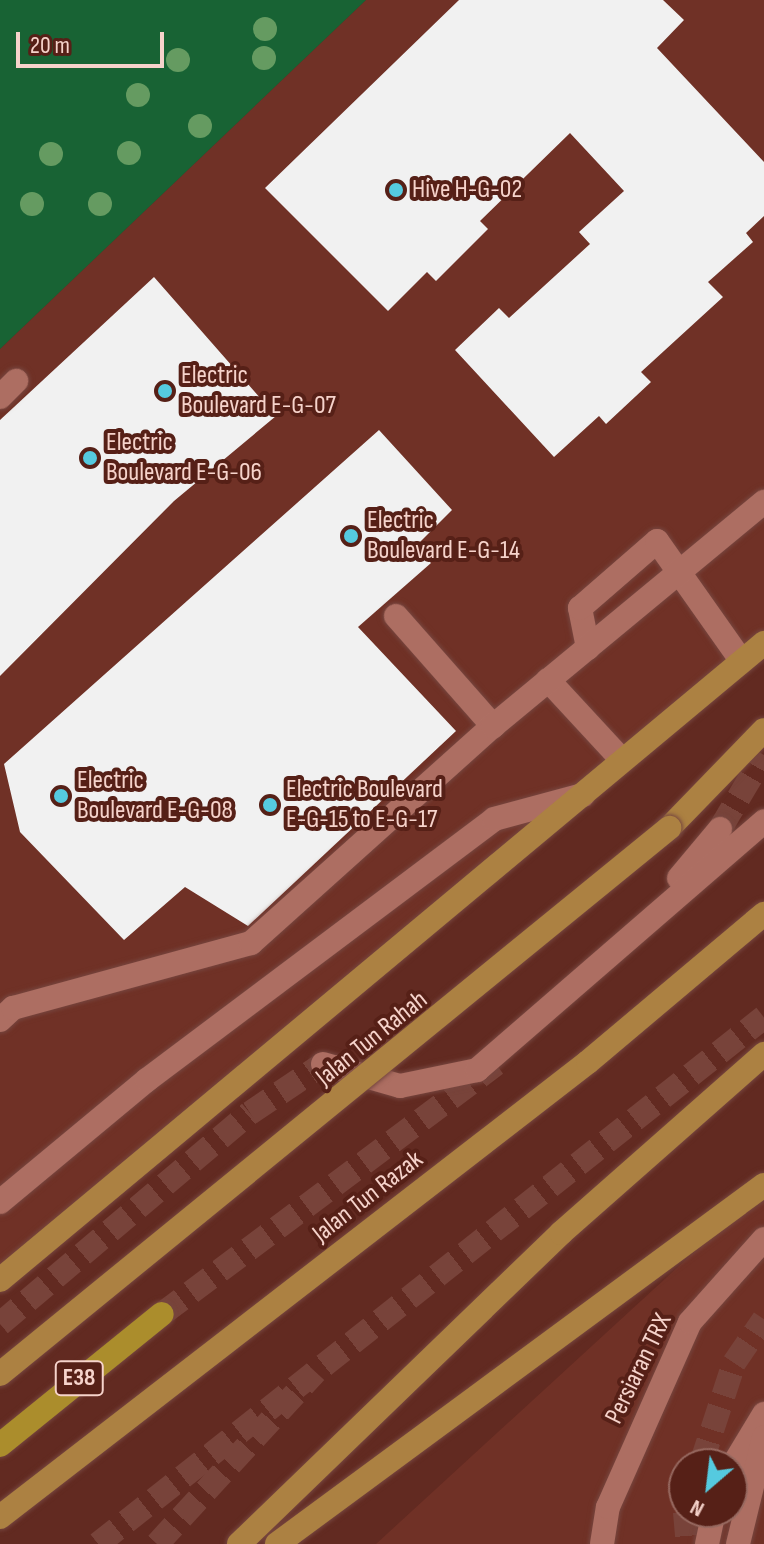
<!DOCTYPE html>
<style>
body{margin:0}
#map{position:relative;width:764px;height:1544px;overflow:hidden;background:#622a21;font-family:"Sofia Sans Condensed",sans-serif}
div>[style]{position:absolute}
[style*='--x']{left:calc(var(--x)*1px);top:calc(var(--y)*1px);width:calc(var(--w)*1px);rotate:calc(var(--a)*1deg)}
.built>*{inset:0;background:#703126}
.green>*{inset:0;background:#186334}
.building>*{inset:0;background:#f1f1f1}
.minor-tunnel>*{height:24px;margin-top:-12px;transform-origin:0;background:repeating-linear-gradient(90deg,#78433a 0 24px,transparent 0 36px)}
.highway-tunnel>*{height:24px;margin-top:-12px;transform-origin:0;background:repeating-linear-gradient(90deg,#78433a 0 24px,transparent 0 36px)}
.roads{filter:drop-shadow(0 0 2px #76463f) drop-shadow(0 0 2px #76463f)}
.minor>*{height:24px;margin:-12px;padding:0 12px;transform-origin:12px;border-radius:12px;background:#ad6e62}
.major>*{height:24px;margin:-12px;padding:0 12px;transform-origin:12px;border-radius:12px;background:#ac8142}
.highway>*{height:24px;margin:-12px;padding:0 12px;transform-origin:12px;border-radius:12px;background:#ab8d2c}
.bridges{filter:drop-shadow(0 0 2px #76463f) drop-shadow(0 0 2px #76463f)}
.major-bridge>*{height:24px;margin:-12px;padding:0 12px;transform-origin:12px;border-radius:12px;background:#ac8142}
.trees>*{width:24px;height:24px;margin:-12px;border-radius:50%;background:#659b61}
.dots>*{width:22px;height:22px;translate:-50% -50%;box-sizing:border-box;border:4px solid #562017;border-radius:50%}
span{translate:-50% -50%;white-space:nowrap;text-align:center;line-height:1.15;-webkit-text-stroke:8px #562017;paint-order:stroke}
.shield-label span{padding:2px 6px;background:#562017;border:2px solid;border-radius:6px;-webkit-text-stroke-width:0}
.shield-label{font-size:24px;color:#f6d3cb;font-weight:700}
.poi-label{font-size:26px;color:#f6d3cb}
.left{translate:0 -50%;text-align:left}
.street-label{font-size:26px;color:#f6d3cb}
.north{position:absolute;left:668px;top:1448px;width:80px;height:80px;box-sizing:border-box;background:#562017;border:2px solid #96685f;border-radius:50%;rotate:208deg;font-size:22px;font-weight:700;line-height:32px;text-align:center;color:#f6d3cb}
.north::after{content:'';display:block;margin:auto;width:28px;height:36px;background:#55cadf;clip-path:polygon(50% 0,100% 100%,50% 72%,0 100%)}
.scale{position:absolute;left:16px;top:32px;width:148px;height:36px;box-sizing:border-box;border:4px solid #f6d3cb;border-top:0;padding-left:10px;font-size:24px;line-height:28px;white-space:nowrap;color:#f6d3cb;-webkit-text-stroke:6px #562017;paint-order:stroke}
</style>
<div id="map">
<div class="built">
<i style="clip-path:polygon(366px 0,764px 0,764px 647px,0 1270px,0 349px)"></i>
<i style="clip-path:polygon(evenodd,764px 1188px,764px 1544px,376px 1544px,764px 1188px,684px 1464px,732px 1464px,732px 1512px,684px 1512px,684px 1464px)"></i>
</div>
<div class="green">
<i style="clip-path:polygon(0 0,366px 0,0 349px)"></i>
</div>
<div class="building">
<i style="clip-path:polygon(459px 0,663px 0,684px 20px,657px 48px,764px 162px,764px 216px,746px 233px,753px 242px,708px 282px,723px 297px,641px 372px,651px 382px,606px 424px,599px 416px,554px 457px,455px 350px,499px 308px,509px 318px,590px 244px,579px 232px,624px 191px,570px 133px,480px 221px,488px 229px,436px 281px,427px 272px,388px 311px,265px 188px)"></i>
<i style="clip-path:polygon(154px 277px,276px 416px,174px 501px,0 676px,0 420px)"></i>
<i style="clip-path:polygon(379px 430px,452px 510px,415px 547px,431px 563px,358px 627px,456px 731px,248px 926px,185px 887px,124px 940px,20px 832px,4px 764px)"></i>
</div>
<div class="minor-tunnel">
<i style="--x:720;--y:829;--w:86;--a:-59.3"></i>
<i style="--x:0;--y:1324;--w:327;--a:-40.2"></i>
<i style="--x:250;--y:1113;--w:88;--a:-33.9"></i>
<i style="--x:701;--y:1464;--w:106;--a:-71.9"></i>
<i style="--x:734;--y:1363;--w:53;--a:-55.7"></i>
<i style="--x:685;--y:1512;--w:32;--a:85"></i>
<i style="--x:157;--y:1544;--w:234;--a:-47.4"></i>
</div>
<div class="highway-tunnel">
<i style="--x:162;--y:1314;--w:417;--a:-36.8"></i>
<i style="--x:98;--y:1544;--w:849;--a:-38.35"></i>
</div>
<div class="roads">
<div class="minor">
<i style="--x:0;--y:397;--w:23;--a:-45"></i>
<i style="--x:396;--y:616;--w:147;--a:48.6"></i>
<i style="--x:588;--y:648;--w:41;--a:-101.3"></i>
<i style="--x:580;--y:608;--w:102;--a:-41"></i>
<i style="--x:657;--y:541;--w:146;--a:54.8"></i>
<i style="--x:548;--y:680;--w:109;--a:47.2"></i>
<i style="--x:679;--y:878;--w:64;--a:-50.1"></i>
<i style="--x:0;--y:1020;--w:18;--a:-43"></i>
<i style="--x:13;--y:1008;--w:247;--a:-15.3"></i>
<i style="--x:251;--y:943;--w:325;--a:-41.9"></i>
<i style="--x:493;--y:726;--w:352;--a:-39.6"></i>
<i style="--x:323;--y:1064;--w:80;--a:15.9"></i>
<i style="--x:400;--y:1086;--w:79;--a:-11.7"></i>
<i style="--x:477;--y:1070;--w:380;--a:-40.9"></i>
<i style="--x:0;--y:1202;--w:191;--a:-39.7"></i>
<i style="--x:147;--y:1080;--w:434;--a:-36.9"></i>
<i style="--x:494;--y:819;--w:92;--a:-15.1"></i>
<i style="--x:732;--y:1467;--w:62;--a:-58.9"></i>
<i style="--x:602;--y:1544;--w:37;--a:-81"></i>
<i style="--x:608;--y:1507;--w:202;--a:-66.1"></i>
<i style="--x:690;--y:1322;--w:111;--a:-48.3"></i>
<i style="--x:707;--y:1544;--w:33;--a:-78"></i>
<i style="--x:738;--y:1544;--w:110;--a:-76.3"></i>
</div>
<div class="major">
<i style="--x:669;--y:828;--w:136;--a:-45.9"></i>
<i style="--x:0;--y:1280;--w:995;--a:-39.82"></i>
<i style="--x:0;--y:1517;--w:743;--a:-37.73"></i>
<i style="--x:588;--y:1062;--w:230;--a:-40.1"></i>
<i style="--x:239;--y:1544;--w:448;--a:-44"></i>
<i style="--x:561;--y:1233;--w:271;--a:-41.4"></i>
<i style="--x:277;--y:1544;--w:605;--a:-36.4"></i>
</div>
<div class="highway">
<i style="--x:0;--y:1445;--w:208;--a:-39"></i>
</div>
</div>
<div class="bridges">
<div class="major-bridge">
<i style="--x:0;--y:1374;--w:864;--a:-39.22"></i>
</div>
</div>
<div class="trees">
<i style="left:265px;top:29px"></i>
<i style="left:264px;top:58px"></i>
<i style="left:178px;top:60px"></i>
<i style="left:138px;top:95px"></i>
<i style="left:200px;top:126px"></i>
<i style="left:129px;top:153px"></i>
<i style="left:51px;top:154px"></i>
<i style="left:32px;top:204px"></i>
<i style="left:100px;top:204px"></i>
</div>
<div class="dots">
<i style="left:396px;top:190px;background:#55cadf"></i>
<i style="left:165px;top:391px;background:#55cadf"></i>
<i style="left:90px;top:458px;background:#55cadf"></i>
<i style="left:351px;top:536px;background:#55cadf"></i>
<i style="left:61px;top:796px;background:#55cadf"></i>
<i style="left:270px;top:805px;background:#55cadf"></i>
</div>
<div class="shield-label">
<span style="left:79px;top:1378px">E38</span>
</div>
<div class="poi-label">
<span class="left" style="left:412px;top:190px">Hive H-G-02</span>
<span class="left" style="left:181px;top:391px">Electric<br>Boulevard E-G-07</span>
<span class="left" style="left:106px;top:458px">Electric<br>Boulevard E-G-06</span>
<span class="left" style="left:367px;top:536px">Electric<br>Boulevard E-G-14</span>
<span class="left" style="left:77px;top:796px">Electric<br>Boulevard E-G-08</span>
<span class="left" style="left:286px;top:805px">Electric Boulevard<br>E-G-15 to E-G-17</span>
</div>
<div class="street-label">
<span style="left:372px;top:1039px;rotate:-39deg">Jalan Tun Rahah</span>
<span style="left:368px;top:1197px;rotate:-38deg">Jalan Tun Razak</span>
<span style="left:639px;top:1369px;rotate:-64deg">Persiaran TRX</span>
</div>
<div class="north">N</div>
<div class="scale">20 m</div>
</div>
